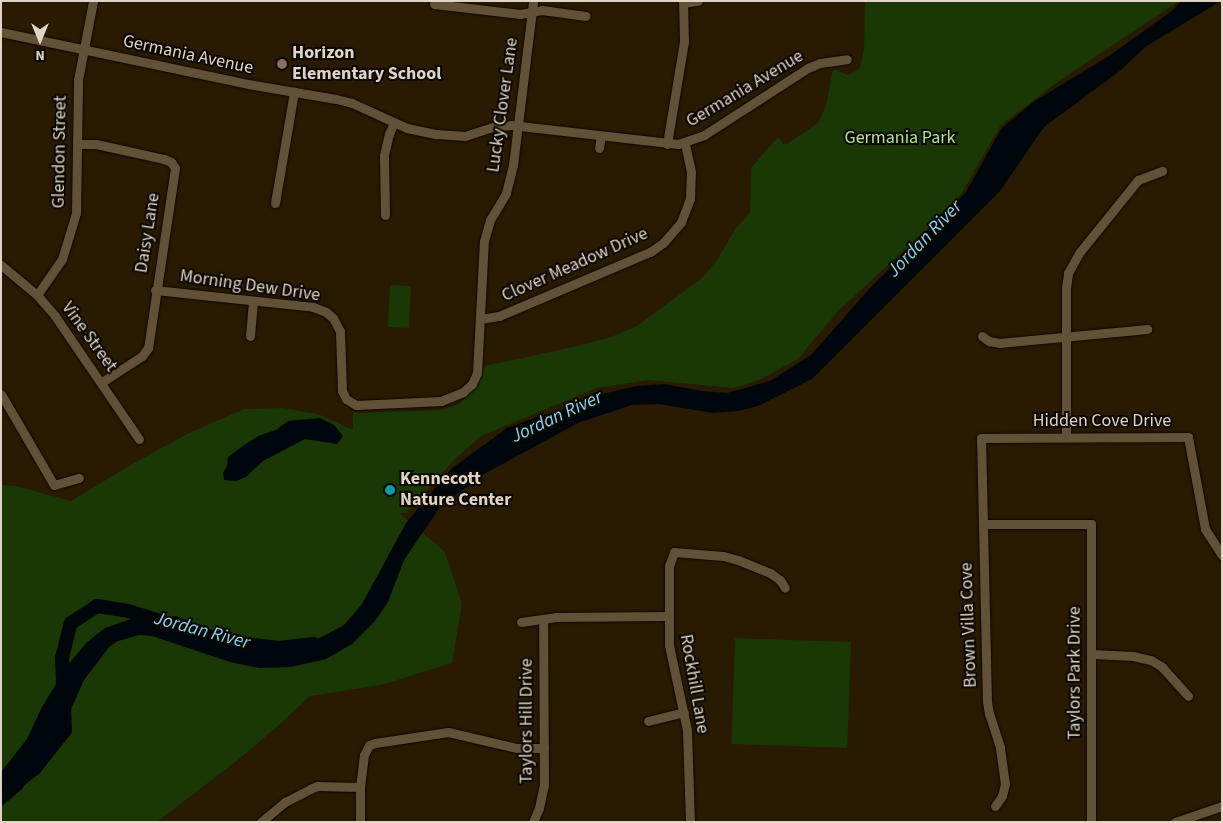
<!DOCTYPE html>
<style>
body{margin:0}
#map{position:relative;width:1223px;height:823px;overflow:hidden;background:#281b02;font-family:"Source Sans 3",sans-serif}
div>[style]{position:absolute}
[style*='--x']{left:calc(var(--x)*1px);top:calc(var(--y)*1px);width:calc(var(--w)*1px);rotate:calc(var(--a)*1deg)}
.green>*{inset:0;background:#1a3706;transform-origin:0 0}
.water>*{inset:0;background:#00070c}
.river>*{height:14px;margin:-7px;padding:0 7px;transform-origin:7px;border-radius:7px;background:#00070c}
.roads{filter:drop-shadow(0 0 1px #100500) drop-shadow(0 0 1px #100500)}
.minor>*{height:9px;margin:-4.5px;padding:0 4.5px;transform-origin:4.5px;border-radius:4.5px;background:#605137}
.dots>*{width:14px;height:14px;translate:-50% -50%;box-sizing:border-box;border:2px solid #0c0701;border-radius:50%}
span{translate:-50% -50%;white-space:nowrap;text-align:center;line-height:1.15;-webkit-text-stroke:4px #0c0701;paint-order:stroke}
.poi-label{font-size:18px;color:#ded5c7;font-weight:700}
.left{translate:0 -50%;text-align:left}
.street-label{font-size:18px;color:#ded5c7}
.park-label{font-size:18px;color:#aaea88}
.water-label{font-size:19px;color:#88d5f2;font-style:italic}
.frame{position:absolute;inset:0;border:2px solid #ded5c7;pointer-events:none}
.north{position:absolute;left:15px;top:15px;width:50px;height:50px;-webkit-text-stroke:4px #0c0701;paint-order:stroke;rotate:180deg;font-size:14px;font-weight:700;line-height:20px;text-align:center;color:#ded5c7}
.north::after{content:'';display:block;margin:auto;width:18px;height:22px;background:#ded5c7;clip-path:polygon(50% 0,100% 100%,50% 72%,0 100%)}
</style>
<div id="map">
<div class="green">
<i style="clip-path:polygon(865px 1px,1179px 1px,1056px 83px,1000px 126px,962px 193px,925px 231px,839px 310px,798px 359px,759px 380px,735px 388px,648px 380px,597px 388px,481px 436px,456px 458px,406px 513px,399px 513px,445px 552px,462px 604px,452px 663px,381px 685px,310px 696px,281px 723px,239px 759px,157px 822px,1px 822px,1px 485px,16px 486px,71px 501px,134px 463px,187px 434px,244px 409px,283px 408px,318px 414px,353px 430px,353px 413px,441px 410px,459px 404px,471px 392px,482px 376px,484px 366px,578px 346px,611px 337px,637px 326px,702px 278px,717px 260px,736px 228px,750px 213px,751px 168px,778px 137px,783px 144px,787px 144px,818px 123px,826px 106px,833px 69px,848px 75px,860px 68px,864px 49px)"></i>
<i style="left:390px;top:285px;width:21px;height:42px;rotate:3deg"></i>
<i style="left:851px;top:642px;width:106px;height:116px;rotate:92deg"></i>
</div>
<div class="water">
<i style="clip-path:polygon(1181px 1px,1221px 1px,1145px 47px,1121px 70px,1044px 127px,1000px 191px,812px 379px,758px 406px,739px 411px,713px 413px,659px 404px,632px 405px,578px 423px,484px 474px,440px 507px,404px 560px,388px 602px,375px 621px,352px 644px,326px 659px,291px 667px,259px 668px,230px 662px,152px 636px,139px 635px,118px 641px,110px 646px,84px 680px,69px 714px,22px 789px,1px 807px,1px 772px,27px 739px,42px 707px,67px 666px,86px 643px,105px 628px,137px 617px,176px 616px,253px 646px,293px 647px,320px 638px,344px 625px,362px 604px,406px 523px,451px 469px,507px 428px,539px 416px,558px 411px,590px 397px,636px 386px,664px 384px,702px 391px,727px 393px,770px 381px,811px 355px,869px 289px,966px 192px,1001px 129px,1033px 102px,1109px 56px,1173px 10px)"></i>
<i style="clip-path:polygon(320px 418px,334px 425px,343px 436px,337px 444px,305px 439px,263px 461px,246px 477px,236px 481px,224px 480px,223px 473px,227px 466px,228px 457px,240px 448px,258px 436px,276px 430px,288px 421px)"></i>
</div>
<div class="river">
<i style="--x:230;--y:642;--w:49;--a:7"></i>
<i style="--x:279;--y:648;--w:34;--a:-7"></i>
<i style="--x:1;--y:794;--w:43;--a:-37.4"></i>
<i style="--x:35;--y:768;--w:48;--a:-51.7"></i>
<i style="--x:65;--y:730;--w:72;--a:-92.4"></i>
<i style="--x:62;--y:658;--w:36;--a:-76"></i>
<i style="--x:71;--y:623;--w:31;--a:-33"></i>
<i style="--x:97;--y:606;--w:31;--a:9"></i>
<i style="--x:128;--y:611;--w:38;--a:17"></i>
</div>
<div class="roads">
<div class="minor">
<i style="--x:683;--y:3;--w:15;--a:-8"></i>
<i style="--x:434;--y:4;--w:87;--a:6.6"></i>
<i style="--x:520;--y:14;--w:22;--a:-10"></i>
<i style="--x:542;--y:10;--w:44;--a:7.8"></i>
<i style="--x:1;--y:32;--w:252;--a:11.9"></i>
<i style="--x:248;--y:84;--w:89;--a:9.7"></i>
<i style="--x:336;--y:99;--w:16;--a:14"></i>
<i style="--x:352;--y:103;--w:60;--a:24.4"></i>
<i style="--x:407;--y:128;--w:30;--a:12"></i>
<i style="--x:436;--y:134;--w:29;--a:4"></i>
<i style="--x:465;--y:136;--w:29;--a:-18"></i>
<i style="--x:493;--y:127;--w:18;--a:-6"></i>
<i style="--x:511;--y:125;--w:168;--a:6.5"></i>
<i style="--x:678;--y:144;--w:28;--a:-19"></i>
<i style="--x:704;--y:135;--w:124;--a:-32.8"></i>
<i style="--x:808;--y:68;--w:13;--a:-23"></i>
<i style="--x:820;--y:63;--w:27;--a:-8"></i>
<i style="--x:78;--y:144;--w:18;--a:0"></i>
<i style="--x:96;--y:144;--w:70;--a:12.4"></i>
<i style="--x:164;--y:159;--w:8;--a:23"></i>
<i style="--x:171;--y:162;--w:7;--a:56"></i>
<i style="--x:175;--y:168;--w:182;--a:98.5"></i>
<i style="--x:148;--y:348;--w:10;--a:127"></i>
<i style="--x:142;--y:356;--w:48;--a:147"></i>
<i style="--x:667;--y:144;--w:104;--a:-80.6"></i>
<i style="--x:684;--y:41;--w:40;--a:-91.4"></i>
<i style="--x:599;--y:148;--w:12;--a:-81"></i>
<i style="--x:275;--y:203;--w:113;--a:-80.3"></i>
<i style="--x:385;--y:215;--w:60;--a:-91"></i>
<i style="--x:384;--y:155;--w:22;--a:-77"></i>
<i style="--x:389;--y:134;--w:12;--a:-66"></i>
<i style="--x:1;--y:265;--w:47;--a:39.8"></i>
<i style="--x:37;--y:295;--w:28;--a:49"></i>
<i style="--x:55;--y:316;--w:149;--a:55.7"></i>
<i style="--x:155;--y:290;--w:159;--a:6.1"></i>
<i style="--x:313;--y:307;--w:14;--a:21"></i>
<i style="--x:326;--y:312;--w:9;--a:41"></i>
<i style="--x:333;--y:318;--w:15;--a:62"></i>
<i style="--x:340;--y:331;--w:60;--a:88.1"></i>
<i style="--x:342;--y:391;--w:9;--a:63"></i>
<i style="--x:346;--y:399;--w:12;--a:31"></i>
<i style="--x:356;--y:405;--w:85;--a:-2.7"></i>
<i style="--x:441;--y:401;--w:24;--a:-22"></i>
<i style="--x:463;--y:392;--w:12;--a:-42"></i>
<i style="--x:472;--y:384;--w:12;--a:-66"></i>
<i style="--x:477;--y:373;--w:132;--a:-87"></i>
<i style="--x:484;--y:241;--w:22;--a:-74"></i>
<i style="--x:490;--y:220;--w:31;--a:-59"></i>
<i style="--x:506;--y:193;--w:29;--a:-76"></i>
<i style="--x:513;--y:165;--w:165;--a:-83"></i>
<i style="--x:37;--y:295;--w:44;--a:-55.2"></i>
<i style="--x:62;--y:259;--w:48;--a:-73.1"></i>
<i style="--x:76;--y:213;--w:133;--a:-89.1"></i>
<i style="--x:78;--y:80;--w:80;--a:-79.2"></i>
<i style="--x:480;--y:319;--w:19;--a:-9"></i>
<i style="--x:499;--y:316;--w:164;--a:-23"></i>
<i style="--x:650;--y:252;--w:16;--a:-35"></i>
<i style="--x:663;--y:243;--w:28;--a:-49"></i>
<i style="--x:681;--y:222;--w:25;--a:-69"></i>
<i style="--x:690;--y:199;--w:27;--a:-88"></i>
<i style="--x:691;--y:172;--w:30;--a:-102"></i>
<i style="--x:250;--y:336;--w:35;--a:-85"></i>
<i style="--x:982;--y:336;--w:9;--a:36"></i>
<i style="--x:989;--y:341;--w:10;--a:11"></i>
<i style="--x:999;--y:343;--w:149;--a:-5.4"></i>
<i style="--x:1;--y:394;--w:105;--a:59.8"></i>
<i style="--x:54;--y:485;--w:26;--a:-16"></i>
<i style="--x:1066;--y:437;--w:149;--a:-90"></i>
<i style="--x:1066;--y:288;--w:15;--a:-82"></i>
<i style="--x:1068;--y:273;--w:23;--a:-61"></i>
<i style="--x:1079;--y:253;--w:94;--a:-51.1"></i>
<i style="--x:1138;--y:180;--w:26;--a:-21"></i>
<i style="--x:983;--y:524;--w:108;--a:0"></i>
<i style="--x:1091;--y:524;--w:298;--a:90"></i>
<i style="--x:521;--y:622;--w:35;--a:-8"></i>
<i style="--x:556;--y:617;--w:112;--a:-0.5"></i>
<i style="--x:1092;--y:654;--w:41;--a:2.8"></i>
<i style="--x:1133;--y:656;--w:18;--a:13"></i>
<i style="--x:1151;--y:660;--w:13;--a:32"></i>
<i style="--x:1162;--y:667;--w:39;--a:48"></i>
<i style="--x:648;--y:721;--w:37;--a:-14"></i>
<i style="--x:995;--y:806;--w:12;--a:-55"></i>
<i style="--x:1002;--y:796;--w:12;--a:-76"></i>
<i style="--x:1005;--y:784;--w:37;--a:-98"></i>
<i style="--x:1000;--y:747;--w:35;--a:-108"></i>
<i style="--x:989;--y:714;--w:13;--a:-99"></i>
<i style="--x:987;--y:701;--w:263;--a:-91.3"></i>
<i style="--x:981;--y:438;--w:207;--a:-0.3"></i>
<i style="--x:1188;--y:437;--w:94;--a:79.5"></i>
<i style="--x:1205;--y:529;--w:31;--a:57"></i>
<i style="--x:261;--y:822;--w:31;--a:-40"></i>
<i style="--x:285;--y:802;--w:28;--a:-27"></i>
<i style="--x:310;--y:789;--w:8;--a:-23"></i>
<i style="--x:317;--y:786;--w:43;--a:1.3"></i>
<i style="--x:360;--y:822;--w:35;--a:-90"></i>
<i style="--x:360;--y:787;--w:32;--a:-83"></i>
<i style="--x:364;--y:755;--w:11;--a:-63"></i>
<i style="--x:369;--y:745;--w:6;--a:-18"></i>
<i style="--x:375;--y:743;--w:74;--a:-8.6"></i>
<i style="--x:448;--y:732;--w:71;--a:13.1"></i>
<i style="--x:517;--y:748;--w:27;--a:0"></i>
<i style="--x:533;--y:822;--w:15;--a:-67"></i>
<i style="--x:539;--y:808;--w:24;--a:-78"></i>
<i style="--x:544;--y:785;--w:166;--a:-90.3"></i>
<i style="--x:690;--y:822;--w:92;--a:-91.9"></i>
<i style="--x:687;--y:730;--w:87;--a:-102"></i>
<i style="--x:669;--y:645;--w:79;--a:-90"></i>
<i style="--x:669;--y:566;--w:15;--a:-70"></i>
<i style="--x:674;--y:552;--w:49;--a:4.7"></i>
<i style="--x:723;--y:556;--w:16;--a:15"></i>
<i style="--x:738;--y:560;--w:35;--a:22"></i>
<i style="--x:770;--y:573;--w:12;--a:35"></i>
<i style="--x:780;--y:580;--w:9;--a:58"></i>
<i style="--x:1175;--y:822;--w:50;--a:-18.8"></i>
</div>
</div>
<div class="dots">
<i style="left:282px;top:64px;background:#8d6e63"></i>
<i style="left:390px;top:490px;background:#0f9aa8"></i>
</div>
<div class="poi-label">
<span class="left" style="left:292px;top:64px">Horizon<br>Elementary School</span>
<span class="left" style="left:400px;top:490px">Kennecott<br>Nature Center</span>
</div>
<div class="street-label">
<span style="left:188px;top:55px;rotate:12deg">Germania Avenue</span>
<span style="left:745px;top:89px;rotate:-31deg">Germania Avenue</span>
<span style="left:503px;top:105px;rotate:-82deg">Lucky Clover Lane</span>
<span style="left:60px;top:152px;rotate:-89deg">Glendon Street</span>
<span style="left:148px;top:233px;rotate:-81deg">Daisy Lane</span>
<span style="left:575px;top:265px;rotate:-24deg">Clover Meadow Drive</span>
<span style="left:250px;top:286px;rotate:8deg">Morning Dew Drive</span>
<span style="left:89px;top:337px;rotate:54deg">Vine Street</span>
<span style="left:1102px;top:421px">Hidden Cove Drive</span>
<span style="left:969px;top:625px;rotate:-92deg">Brown Villa Cove</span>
<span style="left:1075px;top:673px;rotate:-90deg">Taylors Park Drive</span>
<span style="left:694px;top:684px;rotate:80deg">Rockhill Lane</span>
<span style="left:527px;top:721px;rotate:-90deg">Taylors Hill Drive</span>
</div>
<div class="park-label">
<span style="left:900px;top:138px">Germania Park</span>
</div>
<div class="water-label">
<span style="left:925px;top:239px;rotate:-46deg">Jordan River</span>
<span style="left:557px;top:417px;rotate:-25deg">Jordan River</span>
<span style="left:202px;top:631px;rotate:15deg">Jordan River</span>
</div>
<div class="frame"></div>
<div class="north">N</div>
</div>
